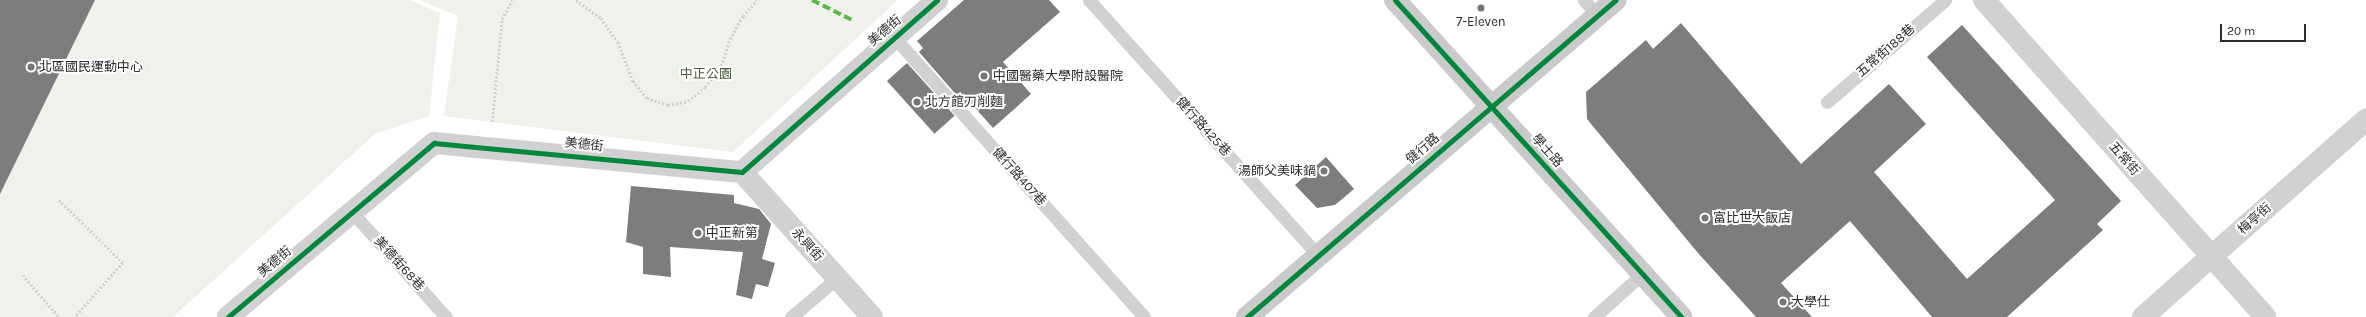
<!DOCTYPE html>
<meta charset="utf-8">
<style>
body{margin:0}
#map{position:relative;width:2366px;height:317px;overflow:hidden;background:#fff;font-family:Karla,"Noto Sans TC",sans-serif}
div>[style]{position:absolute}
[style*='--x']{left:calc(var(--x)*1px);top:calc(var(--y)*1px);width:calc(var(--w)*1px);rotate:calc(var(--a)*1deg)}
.green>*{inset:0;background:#eef2eb}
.building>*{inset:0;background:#7d7d7d;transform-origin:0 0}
.path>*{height:2.5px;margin-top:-1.25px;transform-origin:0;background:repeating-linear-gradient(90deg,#d1d1d1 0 2px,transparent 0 4px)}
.lane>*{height:13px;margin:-6.5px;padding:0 6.5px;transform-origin:6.5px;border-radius:6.5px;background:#d1d1d1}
.street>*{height:22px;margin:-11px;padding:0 11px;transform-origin:11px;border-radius:11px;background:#d1d1d1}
.secondary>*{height:22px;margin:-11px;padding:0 11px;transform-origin:11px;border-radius:11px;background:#cacaca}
.quiet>*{height:4px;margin-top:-2px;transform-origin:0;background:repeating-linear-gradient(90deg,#58b947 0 8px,transparent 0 12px)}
.cycleway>*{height:5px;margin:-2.5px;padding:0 2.5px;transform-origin:2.5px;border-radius:2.5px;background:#00873e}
.dots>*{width:11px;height:11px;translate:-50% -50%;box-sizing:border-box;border:2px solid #fff;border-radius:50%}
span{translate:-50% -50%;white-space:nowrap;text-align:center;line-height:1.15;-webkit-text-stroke:4px #fff;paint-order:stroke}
.poi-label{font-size:13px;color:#2c2c2c}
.left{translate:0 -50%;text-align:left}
.right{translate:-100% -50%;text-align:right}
.street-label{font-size:13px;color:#2c2c2c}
.park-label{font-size:13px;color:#4d633d}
.scale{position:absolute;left:2220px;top:24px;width:86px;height:18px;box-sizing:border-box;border:2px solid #2c2c2c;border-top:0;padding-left:5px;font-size:12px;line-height:14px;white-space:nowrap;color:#2c2c2c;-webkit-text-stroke:3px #fff;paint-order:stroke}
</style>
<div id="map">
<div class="green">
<i style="clip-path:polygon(0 0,409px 0,440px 13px,429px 116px,375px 134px,173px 317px,0 317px)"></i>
<i style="clip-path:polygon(420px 0,898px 0,733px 152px,444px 116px,458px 16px)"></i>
</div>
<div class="building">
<i style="clip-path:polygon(0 0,95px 0,0 194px)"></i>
<i style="clip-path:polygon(964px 0,1049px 0,1060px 12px,1003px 62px,1031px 94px,993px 128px,970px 102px,966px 106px,919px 52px,923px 48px,917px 41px)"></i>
<i style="clip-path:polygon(1681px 23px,1801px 164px,1889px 84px,1926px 124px,1874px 172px,1967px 279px,2055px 200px,1927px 57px,1962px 25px,2121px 201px,2097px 224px,2103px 230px,2007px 317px,1932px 317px,1850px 221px,1781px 283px,1812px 317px,1756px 317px,1698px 253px,1587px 119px,1586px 92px,1646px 40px,1653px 49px)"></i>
<i style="left:907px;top:63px;width:71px;height:27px;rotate:48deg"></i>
<i style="clip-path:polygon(1326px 157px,1354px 189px,1335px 205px,1317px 208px,1295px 185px)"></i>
<i style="clip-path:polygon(631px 186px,734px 195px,734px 203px,759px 209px,771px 224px,762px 259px,775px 263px,768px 287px,756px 284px,752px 299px,736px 295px,743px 252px,670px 247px,671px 277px,643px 274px,643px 247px,626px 242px)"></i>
</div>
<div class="path">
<i style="--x:576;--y:0;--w:31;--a:36"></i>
<i style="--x:601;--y:18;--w:29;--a:55"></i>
<i style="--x:618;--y:42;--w:42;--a:69"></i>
<i style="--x:633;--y:81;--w:22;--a:51"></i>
<i style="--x:647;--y:98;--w:22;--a:18"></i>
<i style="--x:668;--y:105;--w:20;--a:-11"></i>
<i style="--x:688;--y:101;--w:22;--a:-39"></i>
<i style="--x:705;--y:87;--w:26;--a:-53"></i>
<i style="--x:721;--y:66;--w:28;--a:-72"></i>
<i style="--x:730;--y:39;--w:26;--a:-61"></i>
<i style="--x:743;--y:16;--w:21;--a:-49"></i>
<i style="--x:492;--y:122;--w:103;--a:-84.5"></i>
<i style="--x:502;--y:19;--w:21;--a:-62"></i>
<i style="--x:59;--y:200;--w:90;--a:44.5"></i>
<i style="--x:123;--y:263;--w:72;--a:131.6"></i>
<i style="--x:23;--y:275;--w:55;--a:49.4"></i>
</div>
<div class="lane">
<i style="--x:1089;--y:0;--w:343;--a:48.1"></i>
<i style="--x:1584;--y:0;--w:20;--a:49"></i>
<i style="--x:894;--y:37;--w:375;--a:48.2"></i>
<i style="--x:1827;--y:102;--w:156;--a:-40.8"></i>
<i style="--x:352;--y:212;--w:141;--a:48.2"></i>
<i style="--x:791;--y:317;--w:60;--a:-40.3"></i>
<i style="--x:1594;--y:317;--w:64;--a:-41.9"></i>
</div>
<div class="street">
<i style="--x:1984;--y:0;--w:424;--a:48.4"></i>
<i style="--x:742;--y:172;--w:195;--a:48.1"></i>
<i style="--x:228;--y:317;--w:270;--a:-40.2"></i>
<i style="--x:434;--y:143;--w:309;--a:5.4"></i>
<i style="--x:742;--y:172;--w:260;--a:-41.4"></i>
<i style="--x:2143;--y:317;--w:298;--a:-41.5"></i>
</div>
<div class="secondary">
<i style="--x:1395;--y:0;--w:427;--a:47.9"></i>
<i style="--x:1247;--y:317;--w:486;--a:-40.7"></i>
</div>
<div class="quiet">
<i style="--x:812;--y:0;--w:47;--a:26.6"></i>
</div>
<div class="cycleway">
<i style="--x:1395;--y:0;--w:427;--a:47.9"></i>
<i style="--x:228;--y:317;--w:270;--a:-40.2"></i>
<i style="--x:434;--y:143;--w:309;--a:5.4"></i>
<i style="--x:742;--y:172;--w:260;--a:-41.4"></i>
<i style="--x:1247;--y:317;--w:486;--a:-40.7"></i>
</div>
<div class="dots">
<i style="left:1481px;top:8px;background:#767676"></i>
<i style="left:31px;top:67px;background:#767676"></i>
<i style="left:984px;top:76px;background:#767676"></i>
<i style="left:917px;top:102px;background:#767676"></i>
<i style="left:1324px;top:171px;background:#767676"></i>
<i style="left:1705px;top:218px;background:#767676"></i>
<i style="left:698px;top:233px;background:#767676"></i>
<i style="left:1783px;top:302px;background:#767676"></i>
</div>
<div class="poi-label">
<span style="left:1481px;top:22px">7-Eleven</span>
<span class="left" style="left:39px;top:67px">北區國民運動中心</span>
<span class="left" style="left:993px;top:76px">中國醫藥大學附設醫院</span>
<span class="left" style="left:925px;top:102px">北方館刀削麵</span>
<span class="right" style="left:1316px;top:171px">湯師父美味鍋</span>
<span class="left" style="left:1713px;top:218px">富比世大飯店</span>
<span class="left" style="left:706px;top:233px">中正新第</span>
<span class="left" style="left:1791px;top:302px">大學仕</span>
</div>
<div class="street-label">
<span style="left:885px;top:31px;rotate:-41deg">美德街</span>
<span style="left:1886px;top:51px;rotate:-41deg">五常街188巷</span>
<span style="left:1203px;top:127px;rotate:48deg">健行路425巷</span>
<span style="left:584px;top:145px;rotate:6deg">美德街</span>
<span style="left:1423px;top:149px;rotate:-41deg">健行路</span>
<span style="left:1547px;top:151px;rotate:48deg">學士路</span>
<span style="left:2124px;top:159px;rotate:49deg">五常街</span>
<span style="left:1019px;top:177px;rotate:48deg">健行路407巷</span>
<span style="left:2255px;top:219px;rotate:-42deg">梅亭街</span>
<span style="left:807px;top:245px;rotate:48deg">永興街</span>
<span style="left:275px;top:262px;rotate:-40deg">美德街</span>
<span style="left:399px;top:264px;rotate:48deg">美德街68巷</span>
</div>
<div class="park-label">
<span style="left:706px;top:74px">中正公園</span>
</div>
<div class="scale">20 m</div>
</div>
